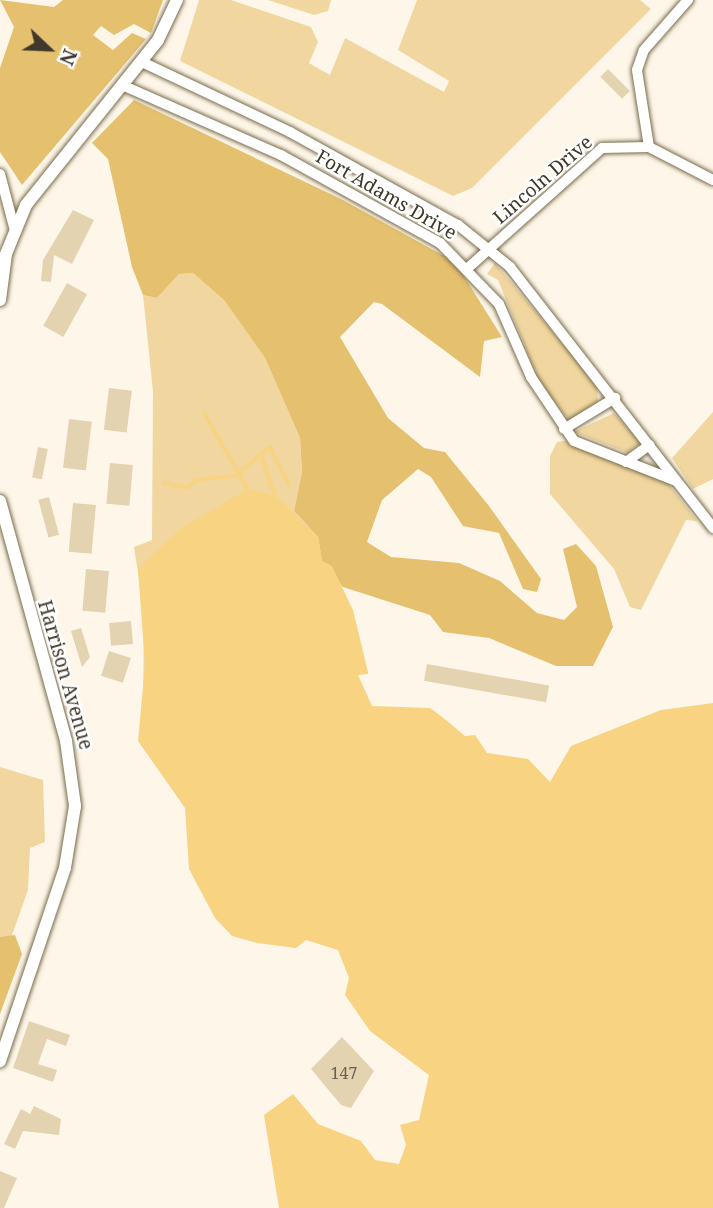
<!DOCTYPE html>
<style>
body{margin:0}
#map{position:relative;width:713px;height:1208px;overflow:hidden;background:#fef7e9;font-family:"Noto Serif",serif}
div>[style]{position:absolute}
[style*='--x']{left:calc(var(--x)*1px);top:calc(var(--y)*1px);width:calc(var(--w)*1px);rotate:calc(var(--a)*1deg)}
.green>*{inset:0;background:#f1d79f}
.forest>*{inset:0;background:#e4c06f}
.water>*{inset:0;background:#f7d382}
.pier>*{inset:0;background:#fef7e9}
.stream>*{height:3.5px;margin:-1.75px;padding:0 1.75px;transform-origin:1.75px;border-radius:1.75px;background:#f7d382}
.building>*{inset:0;background:#e3d3b0;transform-origin:0 0}
.roads{filter:drop-shadow(0 0 2px #796b4b) drop-shadow(0 0 2px #796b4b)}
.minor>*{height:10px;margin:-5px;padding:0 5px;transform-origin:5px;border-radius:5px;background:#fff}
.major>*{height:12px;margin:-6px;padding:0 6px;transform-origin:6px;border-radius:6px;background:#fff}
span{translate:-50% -50%;white-space:nowrap;text-align:center;line-height:1.15;-webkit-text-stroke:5px #fff;paint-order:stroke}
.number-label{font-size:16px;color:#69604c}
.number-label span{-webkit-text-stroke-width:0}
.street-label{font-size:19px;color:#40392b}
.north{position:absolute;left:14px;top:14px;width:70px;height:70px;-webkit-text-stroke:5px #fff;paint-order:stroke;rotate:113deg;font-size:19px;font-weight:700;line-height:28px;text-align:center;color:#40392b}
.north::after{content:'';display:block;margin:auto;width:24px;height:32px;background:#40392b;clip-path:polygon(50% 0,100% 100%,50% 72%,0 100%)}
</style>
<div id="map">
<div class="green">
<i style="clip-path:polygon(199px 0,231px 0,311px 27px,318px 42px,309px 63px,330px 75px,345px 38px,444px 92px,449px 81px,398px 50px,417px 0,640px 0,651px 9px,472px 188px,453px 196px,180px 61px)"></i>
<i style="clip-path:polygon(268px 0,331px 0,328px 11px,314px 15px)"></i>
<i style="clip-path:polygon(495px 263px,597px 385px,598px 402px,569px 420px,540px 383px,498px 280px,487px 274px)"></i>
<i style="clip-path:polygon(193px 273px,224px 300px,265px 358px,300px 438px,302px 472px,294px 511px,318px 537px,322px 561px,343px 587px,316px 596px,143px 711px,144px 612px,134px 547px,152px 540px,153px 392px,143px 295px,157px 298px,179px 274px)"></i>
<i style="clip-path:polygon(713px 412px,713px 479px,693px 489px,672px 458px)"></i>
<i style="clip-path:polygon(614px 413px,641px 442px,628px 453px,574px 432px)"></i>
<i style="clip-path:polygon(565px 441px,668px 483px,697px 521px,686px 520px,641px 610px,630px 607px,614px 569px,550px 494px,550px 456px,557px 442px)"></i>
<i style="clip-path:polygon(0 767px,43px 780px,45px 842px,30px 848px,28px 890px,11px 938px,0 937px)"></i>
</div>
<div class="forest">
<i style="clip-path:polygon(0 0,54px 7px,63px 0,163px 0,151px 33px,134px 24px,114px 35px,101px 26px,93px 35px,113px 50px,132px 33px,146px 39px,22px 185px,0 152px,0 68px,14px 27px)"></i>
<i style="clip-path:polygon(134px 100px,341px 199px,455px 262px,502px 337px,484px 341px,480px 377px,382px 304px,374px 302px,340px 337px,388px 418px,424px 448px,445px 452px,489px 506px,541px 579px,537px 592px,523px 589px,499px 533px,463px 526px,431px 477px,418px 469px,382px 500px,367px 542px,391px 557px,459px 563px,500px 581px,537px 613px,564px 620px,577px 607px,563px 549px,576px 544px,596px 566px,613px 627px,593px 666px,556px 666px,489px 638px,443px 632px,430px 615px,343px 587px,322px 561px,318px 537px,294px 511px,302px 472px,300px 438px,265px 358px,224px 300px,193px 273px,179px 274px,157px 298px,143px 295px,132px 267px,108px 159px,92px 143px)"></i>
<i style="clip-path:polygon(15px 935px,22px 954px,0 1014px,0 937px)"></i>
</div>
<div class="water">
<i style="clip-path:polygon(248px 489px,275px 495px,318px 537px,322px 561px,332px 566px,353px 610px,374px 697px,428px 705px,465px 736px,475px 735px,487px 753px,528px 759px,550px 782px,571px 746px,661px 710px,713px 703px,713px 1208px,279px 1208px,264px 1115px,293px 1094px,318px 1124px,361px 1141px,375px 1160px,399px 1164px,406px 1145px,400px 1125px,419px 1120px,429px 1075px,370px 1031px,345px 995px,349px 978px,338px 950px,306px 940px,296px 948px,257px 943px,232px 936px,215px 918px,189px 869px,185px 808px,138px 741px,145px 665px,138px 569px,180px 529px)"></i>
</div>
<div class="pier">
<i style="clip-path:polygon(375px 673px,376px 693px,429px 701px,461px 723px,455px 726px,430px 708px,372px 706px,358px 675px)"></i>
</div>
<div class="stream">
<i style="--x:205;--y:414;--w:86;--a:60.2"></i>
<i style="--x:261;--y:454;--w:43;--a:71.1"></i>
<i style="--x:163;--y:483;--w:25;--a:11"></i>
<i style="--x:188;--y:488;--w:11;--a:-45"></i>
<i style="--x:196;--y:480;--w:39;--a:-6"></i>
<i style="--x:235;--y:476;--w:45;--a:-39.6"></i>
<i style="--x:270;--y:447;--w:42;--a:62.8"></i>
</div>
<div class="building">
<i style="left:608px;top:69px;width:31px;height:11px;rotate:45deg"></i>
<i style="clip-path:polygon(73px 210px,94px 220px,72px 264px,54px 255px,51px 282px,41px 281px,43px 260px)"></i>
<i style="left:67px;top:283px;width:23px;height:49px;rotate:29deg"></i>
<i style="left:109px;top:388px;width:23px;height:42px;rotate:7deg"></i>
<i style="left:69px;top:419px;width:23px;height:49px;rotate:7deg"></i>
<i style="left:38px;top:447px;width:10px;height:31px;rotate:11deg"></i>
<i style="left:110px;top:463px;width:23px;height:41px;rotate:5deg"></i>
<i style="left:49px;top:497px;width:39px;height:11px;rotate:75deg"></i>
<i style="left:73px;top:503px;width:23px;height:49px;rotate:5deg"></i>
<i style="left:86px;top:569px;width:23px;height:42px;rotate:5deg"></i>
<i style="left:131px;top:621px;width:23px;height:22px;rotate:85deg"></i>
<i style="clip-path:polygon(81px 628px,90px 657px,82px 667px,71px 631px)"></i>
<i style="left:109px;top:651px;width:23px;height:26px;rotate:18deg"></i>
<i style="left:427px;top:664px;width:124px;height:17px;rotate:10deg"></i>
<i style="clip-path:polygon(29px 1021px,70px 1035px,66px 1046px,47px 1039px,38px 1064px,57px 1070px,53px 1082px,13px 1068px)"></i>
<i style="clip-path:polygon(342px 1037px,374px 1071px,351px 1108px,341px 1105px,311px 1069px)"></i>
<i style="clip-path:polygon(34px 1106px,61px 1119px,59px 1135px,23px 1131px,15px 1149px,4px 1144px,21px 1109px,30px 1114px)"></i>
<i style="clip-path:polygon(0 1171px,17px 1178px,4px 1208px,0 1208px)"></i>
</div>
<div class="roads">
<div class="minor">
<i style="--x:142;--y:62;--w:164;--a:25.3"></i>
<i style="--x:290;--y:132;--w:192;--a:29"></i>
<i style="--x:458;--y:225;--w:67;--a:38.9"></i>
<i style="--x:510;--y:267;--w:331;--a:52.1"></i>
<i style="--x:122;--y:85;--w:174;--a:23.8"></i>
<i style="--x:281;--y:155;--w:182;--a:29"></i>
<i style="--x:440;--y:243;--w:85;--a:46"></i>
<i style="--x:499;--y:304;--w:80;--a:66.3"></i>
<i style="--x:531;--y:377;--w:77;--a:56.1"></i>
<i style="--x:574;--y:441;--w:110;--a:21.4"></i>
<i style="--x:649;--y:147;--w:78;--a:-98.9"></i>
<i style="--x:637;--y:70;--w:21;--a:-71"></i>
<i style="--x:644;--y:50;--w:67;--a:-48.7"></i>
<i style="--x:0;--y:174;--w:55;--a:75.2"></i>
<i style="--x:469;--y:267;--w:178;--a:-41.8"></i>
<i style="--x:602;--y:148;--w:47;--a:-1.2"></i>
<i style="--x:649;--y:147;--w:72;--a:27.3"></i>
<i style="--x:564;--y:429;--w:60;--a:-31.3"></i>
<i style="--x:626;--y:462;--w:29;--a:-36"></i>
</div>
<div class="major">
<i style="--x:0;--y:300;--w:46;--a:-82.6"></i>
<i style="--x:6;--y:254;--w:53;--a:-67.8"></i>
<i style="--x:26;--y:205;--w:211;--a:-51.3"></i>
<i style="--x:158;--y:40;--w:44;--a:-64.6"></i>
<i style="--x:0;--y:501;--w:249;--a:74.6"></i>
<i style="--x:66;--y:741;--w:66;--a:82.1"></i>
<i style="--x:75;--y:806;--w:63;--a:99.2"></i>
<i style="--x:65;--y:868;--w:204;--a:108.6"></i>
</div>
</div>
<div class="number-label">
<span style="left:344px;top:1073px">147</span>
</div>
<div class="street-label">
<span style="left:543px;top:180px;rotate:-41deg">Lincoln Drive</span>
<span style="left:386px;top:195px;rotate:30deg">Fort Adams Drive</span>
<span style="left:65px;top:675px;rotate:74deg">Harrison Avenue</span>
</div>
<div class="north">N</div>
</div>
